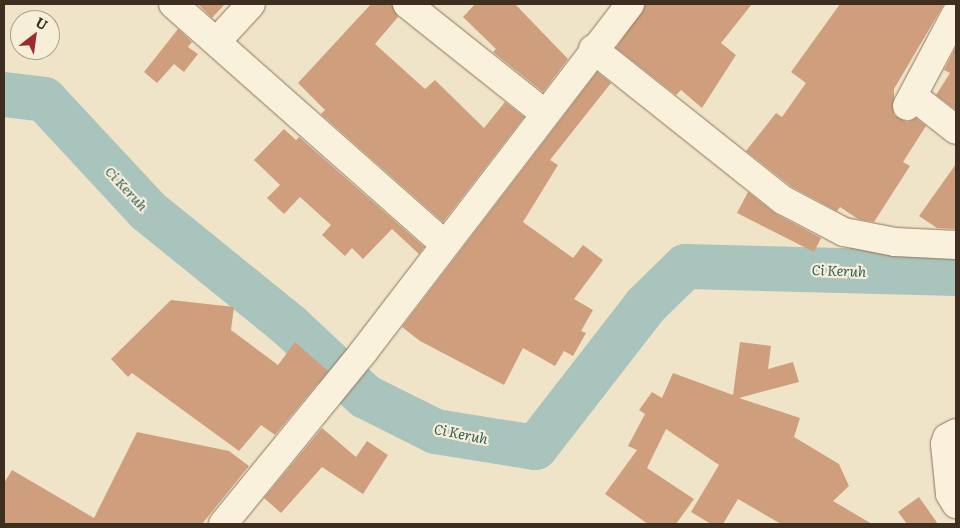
<!DOCTYPE html>
<style>
body{margin:0}
#map{position:relative;width:960px;height:528px;overflow:hidden;background:#f0e4c8;font-family:Literata,serif}
div>[style]{position:absolute}
[style*='--x']{left:calc(var(--x)*1px);top:calc(var(--y)*1px);width:calc(var(--w)*1px);rotate:calc(var(--a)*1deg)}
.river>*{height:45px;margin:-22.5px;padding:0 22.5px;transform-origin:22.5px;border-radius:22.5px;background:#a9c4bc}
.building>*{inset:0;background:#cf9f7d}
.roads{filter:drop-shadow(0 0 1px #8d765c) drop-shadow(0 0 1px #8d765c)}
.minor>*{height:28px;margin:-14px;padding:0 14px;transform-origin:14px;border-radius:14px;background:#faf1dc}
span{translate:-50% -50%;white-space:nowrap;text-align:center;line-height:1.15;-webkit-text-stroke:4.5px #f7eed8;paint-order:stroke}
.water-label{font-size:14px;color:#2f5d5a;font-style:italic}
.frame{position:absolute;inset:0;border:5px solid #3d2e20;pointer-events:none}
.north{position:absolute;left:10px;top:10px;width:50px;height:50px;box-sizing:border-box;background:#f7eed8;border:1px solid #ada18e;border-radius:50%;rotate:30deg;font-size:14px;font-weight:700;line-height:20px;text-align:center;color:#3d2e20}
.north::after{content:'';display:block;margin:auto;width:18px;height:22px;background:#9e2a2b;clip-path:polygon(50% 0,100% 100%,50% 72%,0 100%)}
</style>
<div id="map">
<div class="river">
<i style="--x:4;--y:94;--w:40;--a:7.1"></i>
<i style="--x:44;--y:99;--w:151;--a:47.1"></i>
<i style="--x:147;--y:210;--w:183;--a:39"></i>
<i style="--x:289;--y:325;--w:104;--a:43.1"></i>
<i style="--x:365;--y:396;--w:78;--a:26.6"></i>
<i style="--x:435;--y:431;--w:101;--a:9.1"></i>
<i style="--x:535;--y:447;--w:180;--a:-52.2"></i>
<i style="--x:645;--y:305;--w:56;--a:-44.3"></i>
<i style="--x:685;--y:266;--w:271;--a:1.5"></i>
</div>
<div class="building">
<i style="clip-path:polygon(198px 4px,225px 4px,212px 18px)"></i>
<i style="clip-path:polygon(371px 4px,392px 4px,398px 17px,375px 44px,425px 89px,435px 80px,484px 128px,505px 102px,524px 117px,443px 222px,321px 114px,325px 110px,298px 83px)"></i>
<i style="clip-path:polygon(475px 4px,515px 4px,568px 59px,543px 92px,493px 52px,496px 49px,463px 17px)"></i>
<i style="clip-path:polygon(645px 4px,752px 4px,721px 43px,736px 55px,702px 108px,681px 90px,676px 95px,616px 48px)"></i>
<i style="clip-path:polygon(840px 4px,944px 4px,894px 89px,894px 115px,907px 122px,916px 118px,926px 126px,903px 162px,910px 166px,874px 222px,858px 219px,840px 207px,837px 211px,792px 187px,746px 151px,776px 113px,782px 117px,806px 83px,791px 72px)"></i>
<i style="clip-path:polygon(178px 29px,192px 42px,188px 47px,198px 54px,184px 72px,174px 64px,157px 83px,144px 72px)"></i>
<i style="clip-path:polygon(956px 47px,956px 110px,936px 95px,950px 73px,944px 70px)"></i>
<i style="clip-path:polygon(597px 72px,611px 83px,550px 160px,558px 165px,523px 222px,573px 258px,583px 245px,603px 260px,574px 299px,593px 310px,581px 331px,586px 333px,573px 356px,564px 351px,555px 366px,523px 348px,504px 385px,420px 341px,402px 327px)"></i>
<i style="clip-path:polygon(284px 129px,296px 140px,299px 137px,424px 247px,419px 254px,392px 229px,363px 259px,352px 248px,345px 256px,322px 235px,331px 225px,300px 197px,284px 214px,267px 198px,280px 185px,254px 160px)"></i>
<i style="clip-path:polygon(956px 164px,956px 229px,937px 228px,919px 216px)"></i>
<i style="clip-path:polygon(748px 192px,776px 214px,821px 238px,814px 252px,737px 213px)"></i>
<i style="clip-path:polygon(171px 300px,234px 307px,231px 330px,278px 365px,295px 342px,328px 371px,275px 435px,261px 425px,239px 451px,132px 373px,128px 377px,111px 359px)"></i>
<i style="clip-path:polygon(740px 342px,771px 346px,768px 369px,793px 362px,799px 382px,739px 398px,800px 418px,794px 437px,839px 464px,849px 486px,833px 501px,872px 524px,781px 524px,738px 499px,723px 524px,711px 524px,691px 512px,719px 465px,666px 429px,647px 468px,694px 499px,676px 524px,648px 524px,605px 494px,637px 450px,628px 446px,645px 414px,639px 410px,652px 392px,662px 398px,673px 373px,733px 395px)"></i>
<i style="clip-path:polygon(322px 428px,356px 457px,367px 441px,388px 455px,363px 494px,322px 467px,281px 513px,264px 498px)"></i>
<i style="clip-path:polygon(137px 432px,229px 451px,249px 466px,202px 524px,4px 524px,4px 483px,12px 470px,94px 518px)"></i>
<i style="clip-path:polygon(919px 497px,938px 524px,907px 524px,898px 512px)"></i>
</div>
<div class="roads">
<div class="minor">
<i style="--x:173;--y:4;--w:363;--a:41.5"></i>
<i style="--x:407;--y:4;--w:175;--a:38.5"></i>
<i style="--x:217;--y:41;--w:50;--a:-47.4"></i>
<i style="--x:593;--y:49;--w:243;--a:38.5"></i>
<i style="--x:783;--y:200;--w:69;--a:27.7"></i>
<i style="--x:844;--y:232;--w:52;--a:11.1"></i>
<i style="--x:895;--y:242;--w:61;--a:2.8"></i>
<i style="--x:913;--y:96;--w:55;--a:38.3"></i>
<i style="--x:907;--y:106;--w:104;--a:-62"></i>
<i style="--x:956;--y:433;--w:10;--a:151"></i>
<i style="--x:947;--y:438;--w:6;--a:108"></i>
<i style="--x:945;--y:444;--w:50;--a:84.3"></i>
<i style="--x:950;--y:494;--w:12;--a:59"></i>
<i style="--x:223;--y:524;--w:223;--a:-50.8"></i>
<i style="--x:364;--y:351;--w:437;--a:-52.5"></i>
</div>
</div>
<div class="water-label">
<span style="left:127px;top:188px;rotate:47deg">Ci Keruh</span>
<span style="left:839px;top:270px;rotate:2deg">Ci Keruh</span>
<span style="left:461px;top:433px;rotate:11deg">Ci Keruh</span>
</div>
<div class="frame"></div>
<div class="north">U</div>
</div>
